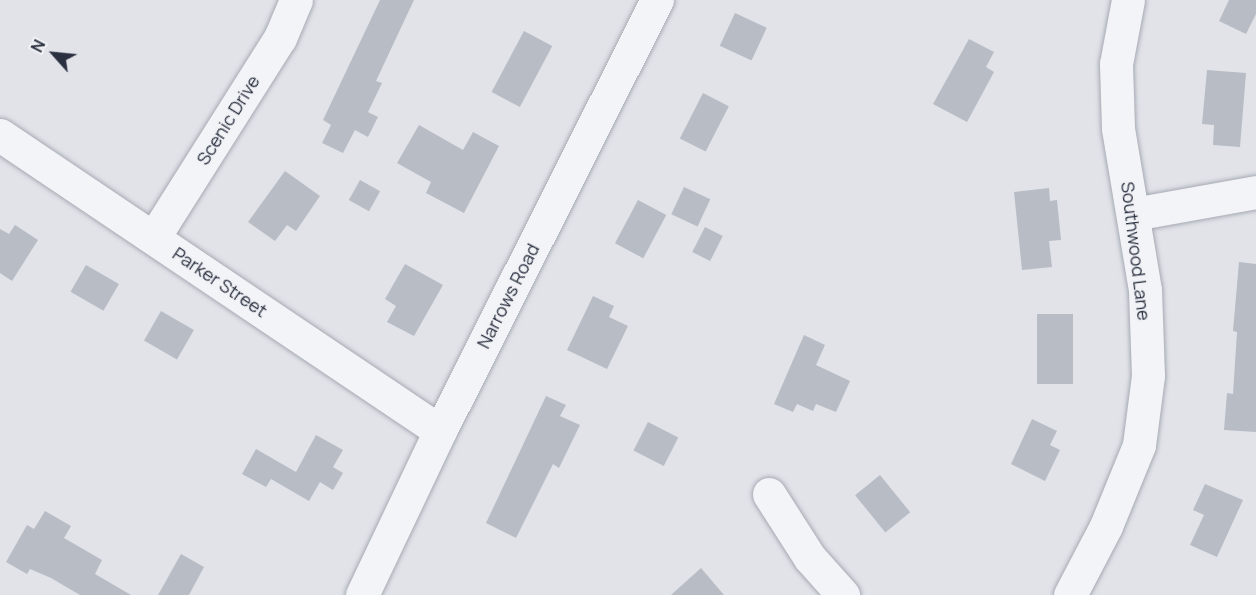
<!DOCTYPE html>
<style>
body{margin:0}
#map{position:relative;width:1256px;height:595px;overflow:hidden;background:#e1e3e9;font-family:Manrope,sans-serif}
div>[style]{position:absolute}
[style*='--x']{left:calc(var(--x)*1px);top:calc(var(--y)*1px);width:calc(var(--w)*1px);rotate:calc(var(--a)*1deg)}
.building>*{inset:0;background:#b8bcc5;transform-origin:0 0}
.roads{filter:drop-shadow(0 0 2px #a6aab3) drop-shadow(0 0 2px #a6aab3)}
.minor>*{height:33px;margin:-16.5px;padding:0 16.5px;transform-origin:16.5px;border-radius:16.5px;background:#f3f4f7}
span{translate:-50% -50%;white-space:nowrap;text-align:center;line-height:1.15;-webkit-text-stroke:4.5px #f0f2f6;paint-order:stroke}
.street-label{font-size:18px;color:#2a303f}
.north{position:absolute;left:24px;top:24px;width:60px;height:60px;-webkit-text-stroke:4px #f0f2f6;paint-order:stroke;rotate:297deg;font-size:16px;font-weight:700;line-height:24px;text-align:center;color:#2a303f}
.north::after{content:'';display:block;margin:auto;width:21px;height:27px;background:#2a303f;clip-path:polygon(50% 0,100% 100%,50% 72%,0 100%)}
</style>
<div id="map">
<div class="building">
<i style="clip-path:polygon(380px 0,414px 0,376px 81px,382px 83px,368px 112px,378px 117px,368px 137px,355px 130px,343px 153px,322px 143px,331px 125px,323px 120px)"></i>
<i style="clip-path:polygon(1229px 0,1256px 0,1256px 14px,1246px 34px,1219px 21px)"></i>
<i style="left:735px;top:13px;width:35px;height:36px;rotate:25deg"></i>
<i style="left:524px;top:31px;width:32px;height:69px;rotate:28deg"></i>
<i style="clip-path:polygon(969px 39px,994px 52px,986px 67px,994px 72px,967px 122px,933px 104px)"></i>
<i style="clip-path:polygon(1207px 70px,1246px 73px,1240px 147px,1213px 145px,1214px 125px,1202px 124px)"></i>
<i style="left:703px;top:93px;width:29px;height:51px;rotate:27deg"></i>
<i style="clip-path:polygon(419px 125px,463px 150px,473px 132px,499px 146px,464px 213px,426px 193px,431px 182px,397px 163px)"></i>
<i style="clip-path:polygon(285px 171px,320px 196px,296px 231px,287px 225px,275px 241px,248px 222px)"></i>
<i style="left:360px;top:180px;width:23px;height:23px;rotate:29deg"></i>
<i style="left:684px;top:187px;width:29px;height:30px;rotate:25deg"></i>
<i style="clip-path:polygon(1049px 188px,1050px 201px,1057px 200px,1061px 240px,1049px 241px,1052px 267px,1022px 270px,1014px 192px)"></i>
<i style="left:638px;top:200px;width:32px;height:49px;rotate:28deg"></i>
<i style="clip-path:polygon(15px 225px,38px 240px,12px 281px,0 273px,0 229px,9px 234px)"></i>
<i style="left:705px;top:227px;width:20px;height:28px;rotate:27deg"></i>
<i style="clip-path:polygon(1239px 262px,1256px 264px,1256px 432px,1224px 430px,1227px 393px,1233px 394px,1237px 332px,1233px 331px)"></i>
<i style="clip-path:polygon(405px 264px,443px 285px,414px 336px,387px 322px,396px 306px,385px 299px)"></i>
<i style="left:86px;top:265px;width:38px;height:31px;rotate:30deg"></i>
<i style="clip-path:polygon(593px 296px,614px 306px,609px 317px,628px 326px,607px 369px,567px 350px)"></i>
<i style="left:161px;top:311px;width:38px;height:34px;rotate:30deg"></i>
<i style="left:1037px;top:314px;width:36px;height:70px"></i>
<i style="clip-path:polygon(804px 335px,825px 345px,816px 365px,850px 381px,836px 412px,816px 404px,813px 411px,797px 404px,793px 412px,774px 404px)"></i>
<i style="clip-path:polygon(546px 396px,566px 405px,560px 416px,580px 425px,559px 468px,553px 464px,516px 538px,486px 523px)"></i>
<i style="clip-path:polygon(1032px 419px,1057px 431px,1050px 445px,1060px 450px,1045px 481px,1011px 464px)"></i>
<i style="left:648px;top:422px;width:34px;height:32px;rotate:27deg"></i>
<i style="clip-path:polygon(316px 435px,343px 450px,333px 467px,343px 473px,333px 490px,320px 482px,309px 501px,271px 479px,266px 487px,242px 474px,256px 449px,296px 472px)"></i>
<i style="left:880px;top:475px;width:48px;height:32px;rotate:51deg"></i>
<i style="clip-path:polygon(1205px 484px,1243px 500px,1217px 557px,1190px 545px,1204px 515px,1193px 510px)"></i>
<i style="clip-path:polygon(45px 511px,71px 526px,64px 538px,102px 560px,95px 574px,131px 595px,80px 595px,51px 578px,30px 569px,27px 574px,6px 562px,27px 525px,34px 529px)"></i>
<i style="clip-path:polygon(181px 554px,204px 567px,189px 595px,158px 595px)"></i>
<i style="clip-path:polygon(701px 568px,724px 595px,671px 595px)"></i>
</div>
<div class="roads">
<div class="minor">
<i style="--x:0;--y:135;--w:530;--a:33.93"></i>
<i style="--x:1133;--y:214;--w:125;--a:-10.1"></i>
<i style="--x:154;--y:237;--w:236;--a:-57.7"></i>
<i style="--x:280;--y:38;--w:41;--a:-67.2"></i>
<i style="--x:769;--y:494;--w:76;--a:57.4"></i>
<i style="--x:810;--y:558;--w:50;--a:48.3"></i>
<i style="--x:362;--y:595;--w:182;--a:-64.6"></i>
<i style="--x:440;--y:431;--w:483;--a:-63.3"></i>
<i style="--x:1070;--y:595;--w:78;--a:-62.4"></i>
<i style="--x:1106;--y:526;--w:87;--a:-67.8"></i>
<i style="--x:1139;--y:445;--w:70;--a:-82.6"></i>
<i style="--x:1148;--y:376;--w:86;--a:-92"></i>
<i style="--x:1145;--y:290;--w:164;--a:-99.5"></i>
<i style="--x:1118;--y:128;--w:64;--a:-91.8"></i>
<i style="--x:1116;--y:64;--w:65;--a:-79.4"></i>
</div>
</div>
<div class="street-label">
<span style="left:228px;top:120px;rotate:-58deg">Scenic Drive</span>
<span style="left:1136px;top:251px;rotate:83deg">Southwood Lane</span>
<span style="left:220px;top:282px;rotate:34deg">Parker Street</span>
<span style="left:508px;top:296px;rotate:-63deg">Narrows Road</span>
</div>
<div class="north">N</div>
</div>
